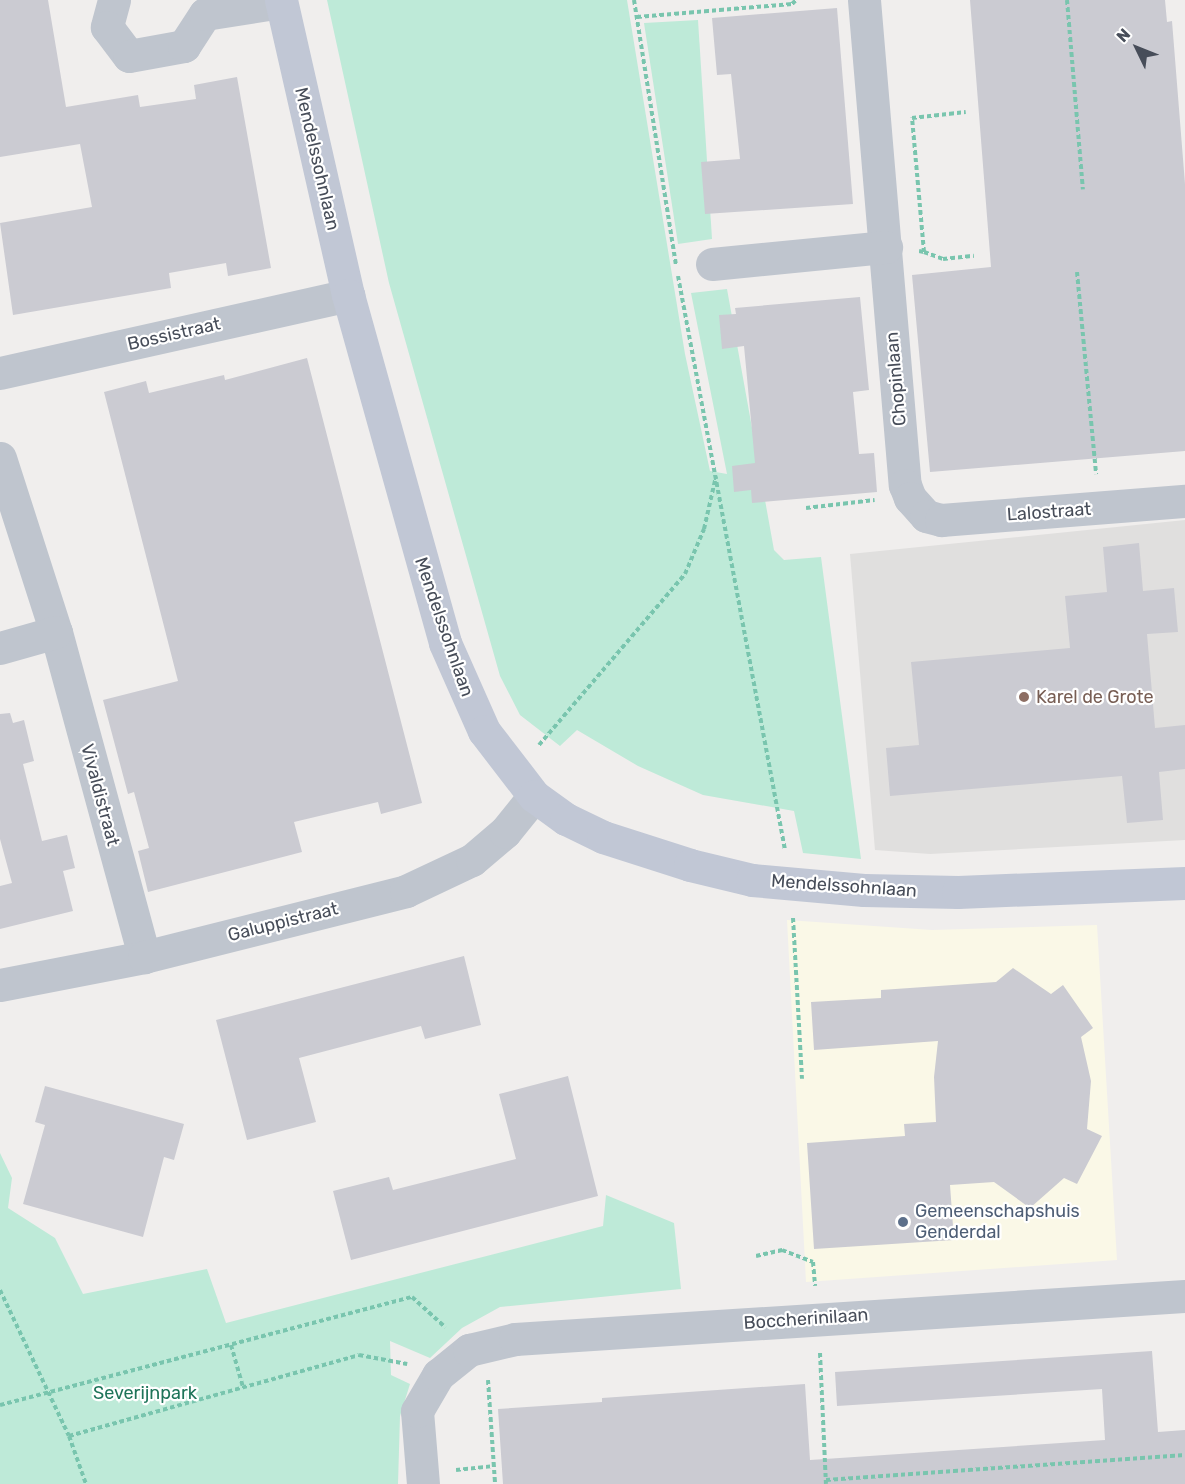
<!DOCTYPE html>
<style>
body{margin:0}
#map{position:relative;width:1185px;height:1484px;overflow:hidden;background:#f0eeed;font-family:Rubik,sans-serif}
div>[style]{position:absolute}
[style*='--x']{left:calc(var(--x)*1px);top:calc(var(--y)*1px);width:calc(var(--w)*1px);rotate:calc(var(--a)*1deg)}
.commercial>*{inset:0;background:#faf8e7}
.education>*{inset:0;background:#e0dfde}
.green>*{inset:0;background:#beead8}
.building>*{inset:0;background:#cbcbd2}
.path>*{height:4px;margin-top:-2px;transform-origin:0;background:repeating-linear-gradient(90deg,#79c5ae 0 4.5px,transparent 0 7.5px)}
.street>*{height:33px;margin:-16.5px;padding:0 16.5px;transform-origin:16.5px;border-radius:16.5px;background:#bfc5ce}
.secondary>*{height:33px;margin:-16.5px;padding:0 16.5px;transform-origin:16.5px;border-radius:16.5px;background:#c1c7d5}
.dots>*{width:16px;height:16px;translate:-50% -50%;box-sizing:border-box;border:3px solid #fff;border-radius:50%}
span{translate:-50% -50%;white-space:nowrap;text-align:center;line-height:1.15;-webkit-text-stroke:4.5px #fff;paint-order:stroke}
.street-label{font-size:18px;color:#474d59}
.education-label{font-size:18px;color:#785e54}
.left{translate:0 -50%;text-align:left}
.service-label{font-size:18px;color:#4e5e75}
.park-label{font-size:18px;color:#1e7459}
.north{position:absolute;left:1107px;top:18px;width:60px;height:60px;-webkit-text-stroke:4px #fff;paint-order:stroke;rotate:313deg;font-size:16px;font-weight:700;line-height:24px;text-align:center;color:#474d59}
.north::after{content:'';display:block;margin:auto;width:21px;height:27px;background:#474d59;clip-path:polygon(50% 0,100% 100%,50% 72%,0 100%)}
</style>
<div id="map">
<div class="commercial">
<i style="clip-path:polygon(787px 920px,932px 930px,1097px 925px,1117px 1260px,806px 1282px)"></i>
</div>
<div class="education">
<i style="clip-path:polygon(1185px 520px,1185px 840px,930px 854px,875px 850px,850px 554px)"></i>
</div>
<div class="green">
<i style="clip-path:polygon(327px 0,627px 0,685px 354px,710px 471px,727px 474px,691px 293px,727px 289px,774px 550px,784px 560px,821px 557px,861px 859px,803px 853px,794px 811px,703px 795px,638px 766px,577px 730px,560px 746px,520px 715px,500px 676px,389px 283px)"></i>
<i style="clip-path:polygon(698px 20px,712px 239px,678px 244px,644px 23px)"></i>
<i style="clip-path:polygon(0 1153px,12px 1178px,8px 1208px,55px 1238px,83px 1294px,207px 1269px,226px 1323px,603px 1226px,606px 1195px,674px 1223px,681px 1289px,500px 1307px,462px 1328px,430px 1358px,390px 1341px,391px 1375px,410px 1384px,400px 1416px,398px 1484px,0 1484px)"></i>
</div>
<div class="building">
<i style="clip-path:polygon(0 0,48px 0,66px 107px,138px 95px,140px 107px,196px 99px,194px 85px,237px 77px,271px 268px,228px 276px,226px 263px,169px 273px,171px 288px,13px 315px,0 223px,92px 207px,80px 144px,0 157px)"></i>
<i style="clip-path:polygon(970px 0,1165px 0,1167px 22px,1172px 21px,1185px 184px,1185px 451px,930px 472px,912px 275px,991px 267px)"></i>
<i style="clip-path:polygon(837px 8px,853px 204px,705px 214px,701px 162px,740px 159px,731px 74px,717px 75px,712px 18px)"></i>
<i style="clip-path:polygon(860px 297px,869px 390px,853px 392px,859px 454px,874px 453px,877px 492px,752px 503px,751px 490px,734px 492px,732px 466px,755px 463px,744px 346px,722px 349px,719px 315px,736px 314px,735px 308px)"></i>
<i style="clip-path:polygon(307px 358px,422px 803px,381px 814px,378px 802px,294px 822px,302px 852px,148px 892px,138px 851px,149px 848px,134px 792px,128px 794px,103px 700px,178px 681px,104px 392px,146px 381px,149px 393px,224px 375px,225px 380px)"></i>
<i style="clip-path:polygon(1139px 543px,1143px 591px,1174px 588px,1178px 632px,1147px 634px,1155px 728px,1185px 725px,1185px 769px,1159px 772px,1163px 820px,1127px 823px,1122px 776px,890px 796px,886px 748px,919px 745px,911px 662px,1070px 648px,1065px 596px,1107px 592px,1103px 547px)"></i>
<i style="clip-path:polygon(10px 713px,13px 723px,24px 720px,34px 761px,23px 764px,42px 841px,67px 835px,75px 868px,63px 871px,73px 911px,0 929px,0 886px,12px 883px,0 839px,0 714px)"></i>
<i style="clip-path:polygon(464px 956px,481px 1025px,425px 1039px,421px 1026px,299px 1058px,316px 1122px,247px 1140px,216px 1020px)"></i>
<i style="clip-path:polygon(1013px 968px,1051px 994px,1063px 985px,1093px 1028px,1081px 1037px,1091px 1081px,1087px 1129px,1102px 1136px,1077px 1184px,1064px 1178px,1030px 1208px,994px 1182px,950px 1185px,954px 1240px,814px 1249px,807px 1143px,905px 1136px,904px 1124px,936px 1122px,934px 1077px,938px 1041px,814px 1050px,811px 1002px,881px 998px,881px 990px,996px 982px)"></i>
<i style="clip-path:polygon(568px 1076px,598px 1196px,351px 1260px,333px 1191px,389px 1177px,393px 1190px,516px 1159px,499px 1094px)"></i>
<i style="clip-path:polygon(45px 1086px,184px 1124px,174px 1160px,164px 1157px,143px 1237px,23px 1204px,45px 1125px,35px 1122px)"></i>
<i style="clip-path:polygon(1152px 1351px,1158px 1432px,1185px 1430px,1185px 1484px,503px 1484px,498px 1409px,602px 1402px,602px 1398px,805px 1384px,810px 1460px,1105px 1440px,1102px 1389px,837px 1406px,835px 1372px)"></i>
</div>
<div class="path">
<i style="--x:634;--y:0;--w:269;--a:81"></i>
<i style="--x:1067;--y:0;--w:190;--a:85.2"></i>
<i style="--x:637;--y:17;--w:156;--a:-4.8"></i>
<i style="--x:792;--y:4;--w:6;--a:-45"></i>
<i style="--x:919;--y:251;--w:5;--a:11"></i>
<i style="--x:924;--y:252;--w:135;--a:-95.1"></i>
<i style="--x:912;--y:118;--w:54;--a:-6.3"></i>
<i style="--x:924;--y:252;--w:20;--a:20"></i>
<i style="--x:943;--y:259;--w:31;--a:-6"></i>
<i style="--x:1077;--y:272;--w:203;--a:84.6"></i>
<i style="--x:678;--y:276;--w:584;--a:79.44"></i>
<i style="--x:806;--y:508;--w:69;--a:-6.6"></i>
<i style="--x:539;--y:745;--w:225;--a:-49.5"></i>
<i style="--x:685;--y:574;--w:49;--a:-67.1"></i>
<i style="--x:704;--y:529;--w:54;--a:-77.2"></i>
<i style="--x:793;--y:918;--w:161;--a:86.8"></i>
<i style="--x:756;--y:1256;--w:27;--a:-13"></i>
<i style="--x:782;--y:1250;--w:33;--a:21"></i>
<i style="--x:813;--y:1262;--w:24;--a:85"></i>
<i style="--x:0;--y:1290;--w:161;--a:64.7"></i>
<i style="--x:69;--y:1436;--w:51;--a:70.5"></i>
<i style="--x:231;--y:1345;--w:44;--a:74.1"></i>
<i style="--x:820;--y:1353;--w:131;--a:87.4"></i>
<i style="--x:488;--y:1380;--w:104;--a:86.1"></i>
<i style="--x:0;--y:1405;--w:426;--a:-14.7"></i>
<i style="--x:412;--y:1297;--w:45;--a:42.3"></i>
<i style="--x:69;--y:1436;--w:301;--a:-15.6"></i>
<i style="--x:359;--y:1355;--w:49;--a:10.6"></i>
<i style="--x:456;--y:1470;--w:37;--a:-6"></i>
<i style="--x:826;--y:1480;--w:360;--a:-4"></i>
</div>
<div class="street">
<i style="--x:114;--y:0;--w:28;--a:105"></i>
<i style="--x:107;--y:27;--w:36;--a:53"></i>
<i style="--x:129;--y:56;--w:56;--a:-10.3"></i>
<i style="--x:184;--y:46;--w:38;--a:-57"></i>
<i style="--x:205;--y:14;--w:77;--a:-9"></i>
<i style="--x:864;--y:0;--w:487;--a:85.2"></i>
<i style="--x:905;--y:485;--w:14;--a:69"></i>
<i style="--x:910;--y:498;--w:24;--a:48"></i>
<i style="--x:926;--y:516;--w:16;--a:15"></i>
<i style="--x:941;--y:520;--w:245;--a:-4.5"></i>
<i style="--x:712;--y:264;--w:175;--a:-5.6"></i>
<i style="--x:0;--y:373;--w:357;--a:-12.6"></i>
<i style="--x:0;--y:458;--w:183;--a:72.2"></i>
<i style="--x:56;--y:632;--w:337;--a:74.8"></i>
<i style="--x:0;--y:648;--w:58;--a:-15.9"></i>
<i style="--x:0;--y:985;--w:147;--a:-11"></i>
<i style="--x:144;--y:957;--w:270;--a:-14.1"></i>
<i style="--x:406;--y:891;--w:73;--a:-25.2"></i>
<i style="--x:472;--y:860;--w:43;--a:-40.3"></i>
<i style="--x:505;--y:832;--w:46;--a:-51.1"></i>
<i style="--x:423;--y:1484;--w:73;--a:-94.7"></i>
<i style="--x:417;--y:1411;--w:42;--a:-59.7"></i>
<i style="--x:438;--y:1375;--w:40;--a:-39"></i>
<i style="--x:469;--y:1350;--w:47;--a:-13.4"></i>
<i style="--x:515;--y:1339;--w:671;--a:-3.67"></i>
</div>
<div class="secondary">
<i style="--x:281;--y:0;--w:303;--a:77.2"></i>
<i style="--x:348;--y:295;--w:361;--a:74.4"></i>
<i style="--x:445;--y:643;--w:96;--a:66.1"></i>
<i style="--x:484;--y:731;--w:82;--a:52.4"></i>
<i style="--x:534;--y:796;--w:39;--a:36"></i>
<i style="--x:566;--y:819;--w:41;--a:25.9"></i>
<i style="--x:603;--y:837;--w:91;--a:17.8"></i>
<i style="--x:690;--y:865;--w:64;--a:13.6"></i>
<i style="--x:752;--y:880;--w:112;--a:5.1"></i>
<i style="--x:864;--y:890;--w:94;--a:1.2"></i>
<i style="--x:958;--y:892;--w:227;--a:-2.3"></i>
</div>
<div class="dots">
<i style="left:1024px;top:697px;background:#8d6e63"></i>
<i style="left:903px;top:1222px;background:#5c6f8a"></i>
</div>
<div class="street-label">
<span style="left:317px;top:159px;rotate:77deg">Mendelssohnlaan</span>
<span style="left:174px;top:334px;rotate:-13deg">Bossistraat</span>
<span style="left:896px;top:379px;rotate:-95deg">Chopinlaan</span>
<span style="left:1049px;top:512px;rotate:-4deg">Lalostraat</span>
<span style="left:444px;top:627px;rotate:71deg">Mendelssohnlaan</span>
<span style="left:100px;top:795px;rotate:75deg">Vivaldistraat</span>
<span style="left:844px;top:886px;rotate:4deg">Mendelssohnlaan</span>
<span style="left:283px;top:922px;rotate:-14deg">Galuppistraat</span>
<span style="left:806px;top:1319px;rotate:-4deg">Boccherinilaan</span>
</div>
<div class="education-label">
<span class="left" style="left:1036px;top:697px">Karel de Grote</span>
</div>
<div class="service-label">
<span class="left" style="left:915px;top:1222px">Gemeenschapshuis<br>Genderdal</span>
</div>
<div class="park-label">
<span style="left:145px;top:1393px">Severijnpark</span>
</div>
<div class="north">N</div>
</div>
